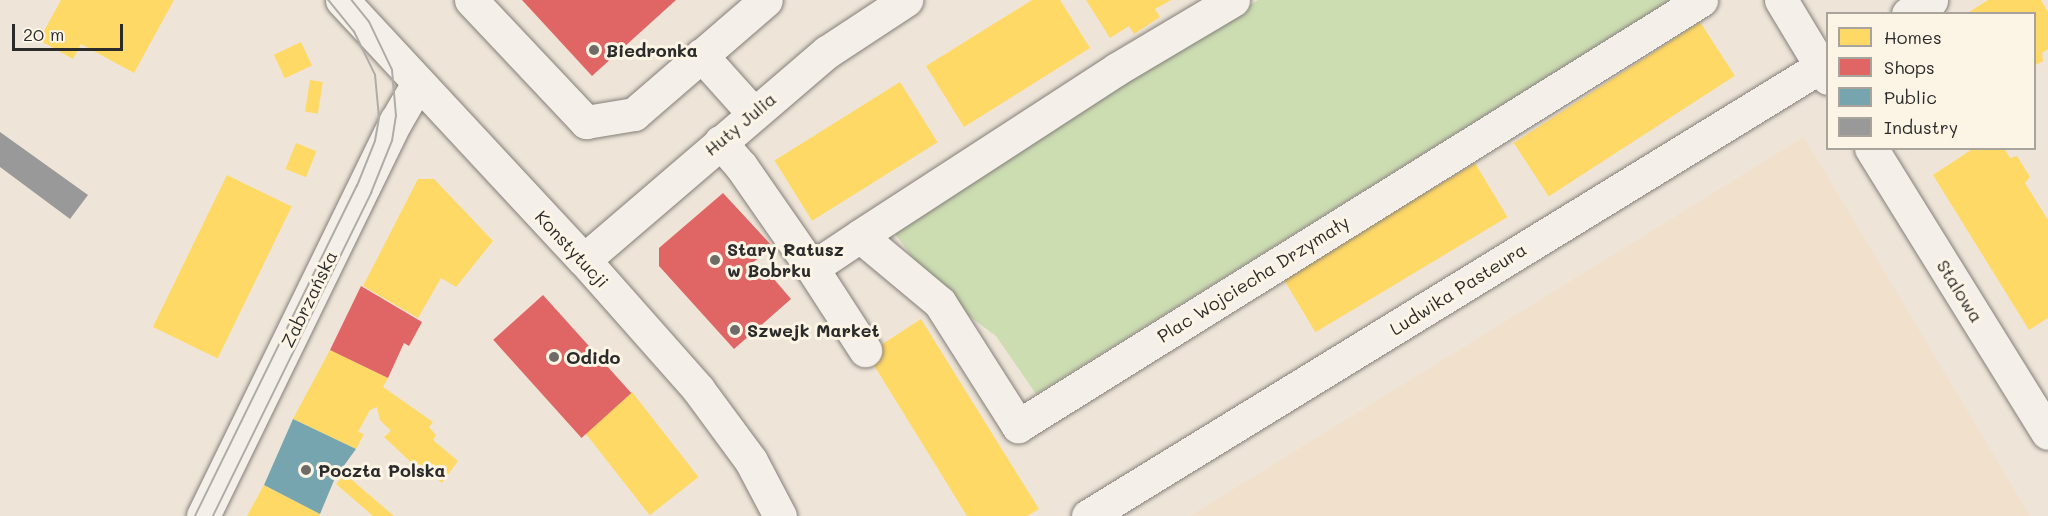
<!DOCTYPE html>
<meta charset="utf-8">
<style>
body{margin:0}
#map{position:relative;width:2048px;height:516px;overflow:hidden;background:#eee5d8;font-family:Mali,sans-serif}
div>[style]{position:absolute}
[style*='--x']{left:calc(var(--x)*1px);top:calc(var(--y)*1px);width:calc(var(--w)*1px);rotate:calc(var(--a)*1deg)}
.built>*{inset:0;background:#f1e0cb}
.green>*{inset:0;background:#ccddb2}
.homes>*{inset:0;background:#ffd966;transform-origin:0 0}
.shops>*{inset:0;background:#e06666;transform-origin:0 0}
.public>*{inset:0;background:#76a5af}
.industry>*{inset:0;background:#999}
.roads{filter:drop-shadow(0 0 2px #837f79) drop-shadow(0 0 2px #837f79)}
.minor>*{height:33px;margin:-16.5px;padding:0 16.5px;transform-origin:16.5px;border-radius:16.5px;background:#f4f0e9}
.tram>*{height:1.5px;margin:-0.75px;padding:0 0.75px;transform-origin:0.75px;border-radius:0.75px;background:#afaca8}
.dots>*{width:16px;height:16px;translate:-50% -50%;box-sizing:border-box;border:3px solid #fcf5e5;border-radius:50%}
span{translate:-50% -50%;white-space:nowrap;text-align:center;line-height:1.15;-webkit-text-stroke:6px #fcf5e5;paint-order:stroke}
.poi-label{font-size:18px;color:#2b2b2b;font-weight:700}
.left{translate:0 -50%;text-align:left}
.street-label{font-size:18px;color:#2b2b2b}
.legend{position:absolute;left:1826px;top:12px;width:210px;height:138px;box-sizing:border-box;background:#fcf5e5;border:2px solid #a8a49b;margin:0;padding:8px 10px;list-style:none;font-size:18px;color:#2b2b2b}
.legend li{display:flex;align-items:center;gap:12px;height:30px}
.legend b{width:30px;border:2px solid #a8a49b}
.scale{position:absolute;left:12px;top:24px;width:111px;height:27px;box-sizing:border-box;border:3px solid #2b2b2b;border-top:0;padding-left:8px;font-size:18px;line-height:21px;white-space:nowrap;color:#2b2b2b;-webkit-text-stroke:4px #fcf5e5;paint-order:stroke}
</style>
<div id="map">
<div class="built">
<i style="clip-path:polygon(1804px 137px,2030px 516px,1190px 516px)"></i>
</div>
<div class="green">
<i style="clip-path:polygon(1258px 0,1670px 0,1036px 394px,996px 336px,939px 294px,891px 228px)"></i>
</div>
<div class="homes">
<i style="clip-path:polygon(61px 0,174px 0,134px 73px,81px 44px,73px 59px,39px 40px)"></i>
<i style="clip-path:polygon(1032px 0,1060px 0,1090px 48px,964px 127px,926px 66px)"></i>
<i style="clip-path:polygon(1086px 0,1171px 0,1155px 9px,1160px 17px,1134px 34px,1129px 26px,1110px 38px)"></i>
<i style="clip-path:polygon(1988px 0,2041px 0,2048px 12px,2048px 49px,2042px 53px,2043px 61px,2034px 66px,2034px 14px,1966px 14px)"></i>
<i style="left:1700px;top:22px;width:64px;height:222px;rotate:57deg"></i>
<i style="left:301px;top:42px;width:26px;height:30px;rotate:65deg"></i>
<i style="left:310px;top:80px;width:13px;height:32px;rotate:9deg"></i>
<i style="left:900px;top:82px;width:71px;height:148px;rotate:58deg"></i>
<i style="left:296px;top:143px;width:22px;height:28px;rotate:22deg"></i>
<i style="clip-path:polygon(1974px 148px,2004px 148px,2010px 158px,2017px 156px,2030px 177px,2025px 183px,2048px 220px,2048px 318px,2029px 330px,1933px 175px)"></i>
<i style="left:1475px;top:163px;width:63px;height:224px;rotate:59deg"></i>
<i style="left:227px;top:175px;width:72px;height:169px;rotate:26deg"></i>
<i style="clip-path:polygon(418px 179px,434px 179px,493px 241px,456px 287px,441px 278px,418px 318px,363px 286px)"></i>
<i style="clip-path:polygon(921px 319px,1039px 509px,1027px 516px,967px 516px,867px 354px)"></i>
<i style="clip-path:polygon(330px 350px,388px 378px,383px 387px,433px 422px,429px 427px,436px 435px,433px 440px,458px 461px,442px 483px,419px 464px,416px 467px,384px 437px,391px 431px,380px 420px,377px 407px,370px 410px,358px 432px,364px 434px,356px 449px,293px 419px)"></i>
<i style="left:632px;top:392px;width:108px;height:62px;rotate:52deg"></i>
<i style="clip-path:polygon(345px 474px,394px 516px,373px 516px,336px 484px)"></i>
<i style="clip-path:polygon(264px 485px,320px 514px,319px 516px,247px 516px)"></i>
</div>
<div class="shops">
<i style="clip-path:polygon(522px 0,676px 0,592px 76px)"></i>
<i style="clip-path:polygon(723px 193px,773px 247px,751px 264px,760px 275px,767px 271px,791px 299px,734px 349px,659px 266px,659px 248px)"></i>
<i style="clip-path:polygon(361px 286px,422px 322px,409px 346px,404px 343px,388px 378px,330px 350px)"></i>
<i style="left:543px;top:295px;width:132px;height:67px;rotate:48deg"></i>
</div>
<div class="public">
<i style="clip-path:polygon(293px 419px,356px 449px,335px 478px,320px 514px,264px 485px)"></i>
</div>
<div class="industry">
<i style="clip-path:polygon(0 132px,88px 195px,70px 219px,0 167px)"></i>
</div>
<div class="roads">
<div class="minor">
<i style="--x:342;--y:0;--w:355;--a:47.1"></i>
<i style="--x:584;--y:260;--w:172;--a:48.5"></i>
<i style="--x:698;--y:389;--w:89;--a:53.6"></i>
<i style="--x:751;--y:461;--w:62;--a:62.2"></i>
<i style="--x:471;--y:0;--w:168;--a:46.7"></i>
<i style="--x:586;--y:122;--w:49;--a:-9.5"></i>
<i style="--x:634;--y:114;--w:174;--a:-40.8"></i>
<i style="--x:1233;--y:0;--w:135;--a:149.3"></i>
<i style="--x:1117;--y:69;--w:306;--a:147"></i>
<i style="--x:860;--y:236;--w:104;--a:39.9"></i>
<i style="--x:940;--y:303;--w:146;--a:57.6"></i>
<i style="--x:1018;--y:426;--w:805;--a:-31.95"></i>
<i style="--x:1781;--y:0;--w:91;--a:58.9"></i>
<i style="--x:1908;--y:14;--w:27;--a:-31"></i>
<i style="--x:701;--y:55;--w:78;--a:48.1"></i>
<i style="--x:720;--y:142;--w:32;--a:49"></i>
<i style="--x:741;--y:166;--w:124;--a:55.2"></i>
<i style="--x:812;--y:268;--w:58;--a:-33.7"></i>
<i style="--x:1871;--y:148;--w:335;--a:58.2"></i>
<i style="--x:584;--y:260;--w:320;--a:-40.6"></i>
<i style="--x:827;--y:52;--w:95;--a:-33.4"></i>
<i style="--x:812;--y:268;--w:98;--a:57.1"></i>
<i style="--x:203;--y:516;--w:440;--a:-64"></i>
<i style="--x:396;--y:121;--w:44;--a:-59.9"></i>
<i style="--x:1088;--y:516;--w:868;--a:-31.53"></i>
</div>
</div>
<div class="tram">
<i style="--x:195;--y:516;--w:368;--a:-63.9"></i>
<i style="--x:357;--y:186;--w:48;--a:-68.2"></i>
<i style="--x:375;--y:141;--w:23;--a:-80"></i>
<i style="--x:379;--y:118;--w:43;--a:-95.3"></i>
<i style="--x:375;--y:75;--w:48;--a:-116"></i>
<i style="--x:354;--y:32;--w:41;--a:-129.1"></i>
<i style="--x:213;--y:516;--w:360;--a:-63.9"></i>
<i style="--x:371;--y:193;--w:56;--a:-68"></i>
<i style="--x:392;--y:141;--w:25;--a:-81"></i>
<i style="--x:396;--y:116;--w:46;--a:-95"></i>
<i style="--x:392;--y:70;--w:53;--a:-115.6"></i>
<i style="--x:369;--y:22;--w:28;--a:-129"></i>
</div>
<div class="dots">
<i style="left:594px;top:50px;background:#6f6c68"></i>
<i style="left:715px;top:260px;background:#6f6c68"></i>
<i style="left:735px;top:330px;background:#6f6c68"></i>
<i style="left:554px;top:357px;background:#6f6c68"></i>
<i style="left:306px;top:470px;background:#6f6c68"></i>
</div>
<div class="poi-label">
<span class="left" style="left:606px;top:50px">Biedronka</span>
<span class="left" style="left:727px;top:260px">Stary Ratusz<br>w Bobrku</span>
<span class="left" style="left:747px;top:330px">Szwejk Market</span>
<span class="left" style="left:566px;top:357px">Odido</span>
<span class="left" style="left:318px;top:470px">Poczta Polska</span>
</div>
<div class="street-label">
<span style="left:740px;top:124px;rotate:-40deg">Huty Julia</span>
<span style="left:572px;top:249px;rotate:47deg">Konstytucji</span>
<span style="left:1253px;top:279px;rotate:-32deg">Plac Wojciecha Drzymały</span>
<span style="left:1458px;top:289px;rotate:-32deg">Ludwika Pasteura</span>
<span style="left:1960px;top:291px;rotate:58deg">Stalowa</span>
<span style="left:309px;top:299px;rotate:-64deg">Zabrzańska</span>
</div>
<ul class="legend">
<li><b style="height:16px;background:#ffd966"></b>Homes</li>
<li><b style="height:16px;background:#e06666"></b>Shops</li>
<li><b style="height:16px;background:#76a5af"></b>Public</li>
<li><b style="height:16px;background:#999"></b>Industry</li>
</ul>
<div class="scale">20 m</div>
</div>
